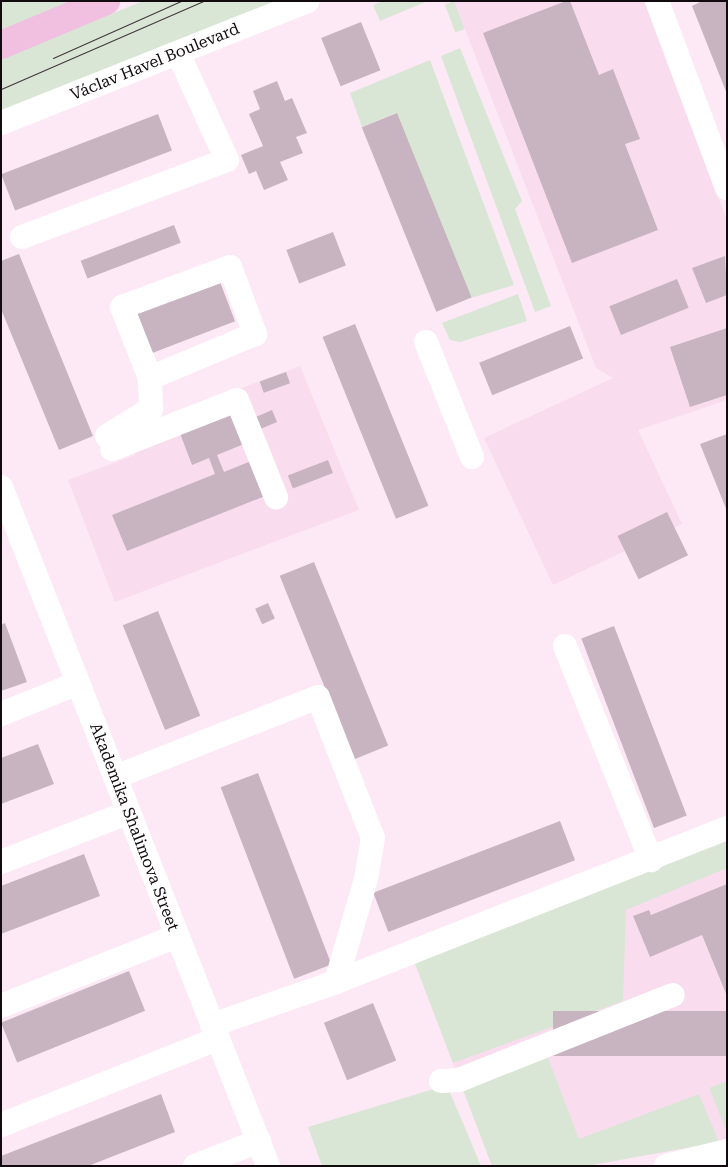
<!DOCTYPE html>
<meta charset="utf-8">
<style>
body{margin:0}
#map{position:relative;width:728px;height:1167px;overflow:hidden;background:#fde9f5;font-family:"Roboto Serif",serif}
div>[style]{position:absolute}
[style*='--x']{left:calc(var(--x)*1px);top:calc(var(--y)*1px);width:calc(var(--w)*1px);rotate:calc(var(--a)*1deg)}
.built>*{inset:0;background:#f9ddee}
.green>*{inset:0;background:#d9e6d5;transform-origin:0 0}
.building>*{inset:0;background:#c8b4c0;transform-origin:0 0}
.minor>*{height:24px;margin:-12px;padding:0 12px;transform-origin:12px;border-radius:12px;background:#fff}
.major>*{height:28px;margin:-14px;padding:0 14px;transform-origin:14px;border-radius:14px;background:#f1bfe0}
.tram>*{height:1px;margin:-0.5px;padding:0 0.5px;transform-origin:0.5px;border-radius:0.5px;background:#3f363c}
span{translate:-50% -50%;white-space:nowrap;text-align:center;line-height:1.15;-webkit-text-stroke:4px #fdfdfd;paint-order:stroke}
.street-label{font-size:16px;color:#110b0f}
.frame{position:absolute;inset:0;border:2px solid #110b0f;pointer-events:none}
</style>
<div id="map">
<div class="built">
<i style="clip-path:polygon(454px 1px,649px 1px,727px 221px,727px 400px,638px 430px,682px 524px,553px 585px,484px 438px,613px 378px,596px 368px)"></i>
<i style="clip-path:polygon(300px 366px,359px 510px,115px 602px,68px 480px,135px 455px,127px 432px)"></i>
<i style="clip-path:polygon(727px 837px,727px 1141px,586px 1166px,492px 1166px,414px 961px)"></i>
</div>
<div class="green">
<i style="clip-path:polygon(1px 1px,82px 1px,1px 34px)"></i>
<i style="clip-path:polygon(143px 1px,288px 1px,1px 116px,1px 59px)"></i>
<i style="clip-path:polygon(383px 1px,428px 1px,380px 21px,373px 5px)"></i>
<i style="left:454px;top:1px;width:30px;height:10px;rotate:69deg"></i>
<i style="clip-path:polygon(460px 48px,522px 201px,515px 209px,551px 306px,535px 312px,441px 56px)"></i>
<i style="clip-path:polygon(430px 60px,514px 285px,471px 298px,396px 113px,362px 127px,350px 93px)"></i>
<i style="clip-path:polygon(518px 294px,527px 321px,460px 342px,450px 340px,442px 323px)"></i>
<i style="clip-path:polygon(727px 837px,727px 868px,626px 910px,623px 1001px,453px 1063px,414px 961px)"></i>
<i style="clip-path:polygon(547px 1055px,579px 1139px,699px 1094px,719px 1142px,586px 1166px,492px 1166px,462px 1087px)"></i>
<i style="clip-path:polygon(727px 1081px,727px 1132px,709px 1088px)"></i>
<i style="clip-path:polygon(447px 1085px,481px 1166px,322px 1166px,308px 1127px)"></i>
</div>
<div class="building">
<i style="clip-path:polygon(566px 1px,570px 1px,599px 75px,613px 69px,640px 139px,625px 144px,658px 230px,572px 263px,483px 33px)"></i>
<i style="clip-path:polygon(702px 1px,727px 1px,727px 94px,692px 6px)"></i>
<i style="left:361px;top:22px;width:52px;height:43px;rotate:68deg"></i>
<i style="clip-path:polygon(277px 81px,285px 101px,292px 98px,307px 133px,296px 137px,303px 153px,280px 162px,288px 180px,264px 190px,256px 171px,249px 174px,241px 155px,263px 146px,249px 114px,260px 109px,253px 91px)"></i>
<i style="left:397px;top:113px;width:199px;height:38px;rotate:68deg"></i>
<i style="left:158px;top:114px;width:39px;height:168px;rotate:69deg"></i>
<i style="left:174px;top:225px;width:19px;height:100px;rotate:69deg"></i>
<i style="left:333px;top:232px;width:36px;height:50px;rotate:69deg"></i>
<i style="clip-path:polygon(19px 254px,93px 436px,59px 450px,1px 309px,1px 261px)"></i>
<i style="clip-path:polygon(725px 256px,727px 295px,706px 303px,692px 268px)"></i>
<i style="left:677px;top:279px;width:31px;height:73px;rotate:68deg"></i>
<i style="left:220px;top:282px;width:42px;height:90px;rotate:69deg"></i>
<i style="left:355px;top:324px;width:196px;height:35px;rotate:68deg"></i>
<i style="left:570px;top:326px;width:35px;height:98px;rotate:68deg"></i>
<i style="clip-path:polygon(727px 328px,727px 395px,690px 407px,670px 347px)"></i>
<i style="left:286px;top:372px;width:12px;height:28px;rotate:70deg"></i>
<i style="clip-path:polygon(229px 408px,244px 444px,217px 455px,224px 472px,256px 459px,270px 494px,127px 551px,112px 515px,215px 474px,209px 458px,192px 465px,178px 428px)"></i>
<i style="left:272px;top:410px;width:13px;height:17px;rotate:67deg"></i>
<i style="clip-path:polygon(727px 434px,727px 511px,700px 444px)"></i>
<i style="left:328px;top:460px;width:14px;height:43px;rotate:69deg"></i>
<i style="left:667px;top:512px;width:48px;height:55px;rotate:64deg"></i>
<i style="left:314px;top:562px;width:198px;height:37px;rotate:68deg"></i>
<i style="left:268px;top:603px;width:17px;height:14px;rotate:66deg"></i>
<i style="left:158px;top:611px;width:113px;height:38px;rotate:68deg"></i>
<i style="clip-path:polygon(5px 623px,27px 682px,1px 691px,1px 625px)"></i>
<i style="left:614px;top:626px;width:203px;height:35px;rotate:69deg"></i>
<i style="clip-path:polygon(38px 744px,54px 784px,1px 804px,1px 758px)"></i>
<i style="left:258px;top:773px;width:205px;height:40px;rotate:69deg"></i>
<i style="left:560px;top:821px;width:42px;height:200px;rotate:69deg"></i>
<i style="clip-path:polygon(84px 854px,100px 896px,1px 934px,1px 886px)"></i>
<i style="clip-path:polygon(727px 884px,727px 996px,702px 935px,650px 957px,633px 916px,649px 910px,651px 915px)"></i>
<i style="left:129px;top:971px;width:43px;height:138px;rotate:68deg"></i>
<i style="left:373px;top:1003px;width:62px;height:53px;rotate:68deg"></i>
<i style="left:727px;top:1011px;width:45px;height:174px;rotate:90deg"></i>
<i style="clip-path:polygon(161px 1094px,175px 1132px,88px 1166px,1px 1166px,1px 1156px)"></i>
</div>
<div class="minor">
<i style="--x:657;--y:1;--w:200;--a:69.5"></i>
<i style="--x:1;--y:123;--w:330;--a:-21.7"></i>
<i style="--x:22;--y:237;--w:219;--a:-20.6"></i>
<i style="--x:227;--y:160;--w:118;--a:-114.6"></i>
<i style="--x:426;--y:342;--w:124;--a:68.2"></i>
<i style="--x:107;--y:436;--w:52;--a:-31.5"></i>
<i style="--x:151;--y:409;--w:31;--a:-92"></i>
<i style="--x:150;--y:378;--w:76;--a:-111.5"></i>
<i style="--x:122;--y:307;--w:115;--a:-20.3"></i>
<i style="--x:230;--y:267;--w:72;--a:69.5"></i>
<i style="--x:255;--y:334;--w:114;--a:157.3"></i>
<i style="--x:112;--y:449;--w:134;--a:-21.4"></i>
<i style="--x:237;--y:400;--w:105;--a:68.1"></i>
<i style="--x:1;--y:487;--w:730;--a:68.53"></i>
<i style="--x:565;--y:646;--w:231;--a:68.1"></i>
<i style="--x:1;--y:714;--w:83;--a:-21.9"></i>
<i style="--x:115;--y:777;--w:218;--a:-21.5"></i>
<i style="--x:318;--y:697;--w:151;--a:68.7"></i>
<i style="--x:373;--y:838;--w:42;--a:99.7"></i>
<i style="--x:366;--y:879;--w:107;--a:106.2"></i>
<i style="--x:1;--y:862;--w:137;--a:-21.3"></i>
<i style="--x:1;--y:1006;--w:189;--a:-21.7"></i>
<i style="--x:212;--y:1025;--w:131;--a:-19.1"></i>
<i style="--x:336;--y:982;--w:420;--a:-21.5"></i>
<i style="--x:441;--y:1081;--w:18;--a:-3"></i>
<i style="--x:459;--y:1080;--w:230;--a:-21.7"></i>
<i style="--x:1;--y:1125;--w:232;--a:-21.7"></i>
<i style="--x:195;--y:1166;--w:69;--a:-21.3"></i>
<i style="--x:666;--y:1166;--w:63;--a:-13.8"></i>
</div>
<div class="major">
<i style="--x:1;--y:45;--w:114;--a:-22.7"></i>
</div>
<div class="tram">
<i style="--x:53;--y:58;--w:140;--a:-24"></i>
<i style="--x:1;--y:89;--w:220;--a:-23.5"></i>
</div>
<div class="street-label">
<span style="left:155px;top:62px;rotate:-22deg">Václav Havel Boulevard</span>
<span style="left:134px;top:827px;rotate:69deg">Akademika Shalimova Street</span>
</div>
<div class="frame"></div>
</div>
